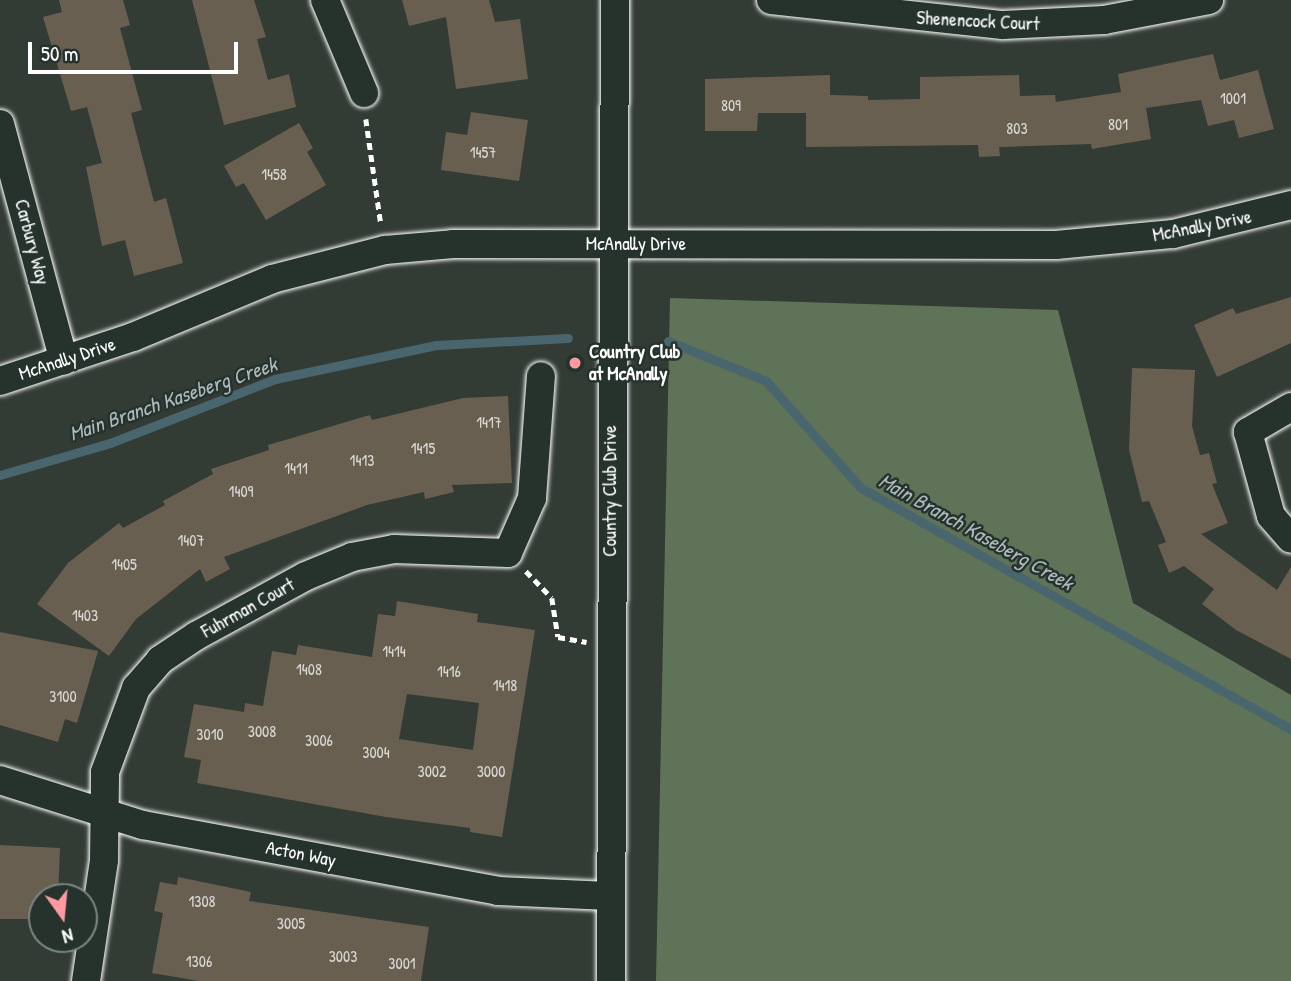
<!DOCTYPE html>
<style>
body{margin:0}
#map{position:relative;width:1291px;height:981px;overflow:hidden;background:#333c34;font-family:"Patrick Hand",sans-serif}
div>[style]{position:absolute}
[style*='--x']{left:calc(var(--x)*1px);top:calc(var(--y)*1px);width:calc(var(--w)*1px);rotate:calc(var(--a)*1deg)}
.green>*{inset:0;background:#5e7357}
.stream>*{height:9px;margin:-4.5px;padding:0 4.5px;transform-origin:4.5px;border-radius:4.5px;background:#49656e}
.building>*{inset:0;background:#685f51}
.path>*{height:4.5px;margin-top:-2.25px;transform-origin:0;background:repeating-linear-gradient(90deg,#fff 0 7px,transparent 0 12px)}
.roads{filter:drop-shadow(0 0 2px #fff) drop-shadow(0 0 2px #fff)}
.minor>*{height:28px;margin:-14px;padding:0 14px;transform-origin:14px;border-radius:14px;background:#26332d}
.dots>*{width:19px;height:19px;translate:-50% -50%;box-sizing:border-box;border:4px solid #26332d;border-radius:50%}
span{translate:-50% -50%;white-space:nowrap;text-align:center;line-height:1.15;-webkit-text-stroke:5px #26332d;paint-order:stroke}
.number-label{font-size:16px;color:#d9d7d4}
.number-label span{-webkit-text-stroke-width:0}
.street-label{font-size:19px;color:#fff}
.poi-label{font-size:19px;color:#fff;font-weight:700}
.left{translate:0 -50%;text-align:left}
.water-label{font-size:21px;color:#adbabe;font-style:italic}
.north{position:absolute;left:28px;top:883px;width:70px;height:70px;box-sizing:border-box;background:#26332d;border:2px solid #7d8581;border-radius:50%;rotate:165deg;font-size:19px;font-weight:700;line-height:28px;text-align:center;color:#fff}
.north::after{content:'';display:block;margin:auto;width:24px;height:32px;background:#ff9aa2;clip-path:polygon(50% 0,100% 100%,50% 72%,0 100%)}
.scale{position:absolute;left:28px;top:42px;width:210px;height:32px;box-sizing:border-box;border:4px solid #fff;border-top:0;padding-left:9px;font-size:21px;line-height:24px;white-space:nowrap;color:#fff;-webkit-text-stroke:5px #26332d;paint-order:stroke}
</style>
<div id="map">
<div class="green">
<i style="clip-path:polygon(670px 298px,1058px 310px,1133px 603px,1291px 695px,1291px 981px,656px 981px)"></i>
</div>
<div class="stream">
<i style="--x:668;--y:341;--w:106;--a:22.2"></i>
<i style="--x:766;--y:381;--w:143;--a:48.4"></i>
<i style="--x:861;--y:488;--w:493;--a:29.3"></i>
<i style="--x:0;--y:475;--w:115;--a:-16.2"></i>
<i style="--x:110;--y:443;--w:177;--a:-21.2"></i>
<i style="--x:275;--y:379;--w:166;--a:-11.9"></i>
<i style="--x:437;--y:345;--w:131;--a:-3.1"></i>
</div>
<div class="building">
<i style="clip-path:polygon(59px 0,123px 0,130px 25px,120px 28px,142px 110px,131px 113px,154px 202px,166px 198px,183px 263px,134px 276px,125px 240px,102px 246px,86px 167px,102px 163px,87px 107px,71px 111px,43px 17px,62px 12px)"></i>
<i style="clip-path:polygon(192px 0,254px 0,266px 37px,257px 39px,268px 80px,289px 74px,296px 107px,224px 125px)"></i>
<i style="clip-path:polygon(402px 0,489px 0,495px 22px,520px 19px,528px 79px,456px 89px,446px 17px,409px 26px)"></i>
<i style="clip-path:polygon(1213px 54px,1220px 80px,1258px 70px,1274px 129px,1239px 138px,1234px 120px,1208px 126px,1201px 100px,1146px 108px,1151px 139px,1092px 149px,1091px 144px,999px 147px,1000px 156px,979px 157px,978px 145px,806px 147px,806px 113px,758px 113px,757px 131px,705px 131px,705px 79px,830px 75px,830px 95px,868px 96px,868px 100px,920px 99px,920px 77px,1019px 75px,1020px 96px,1055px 95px,1056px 102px,1121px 92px,1118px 74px)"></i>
<i style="clip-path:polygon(471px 112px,528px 120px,519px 181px,441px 170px,446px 132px,467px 135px)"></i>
<i style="clip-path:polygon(299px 123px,313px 148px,307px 152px,326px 185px,266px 220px,244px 183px,236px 187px,224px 166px)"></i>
<i style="clip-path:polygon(1291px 297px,1291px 343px,1217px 377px,1194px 325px,1233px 308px,1236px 314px)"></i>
<i style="clip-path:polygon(1132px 368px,1195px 370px,1192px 426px,1200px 455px,1209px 453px,1217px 483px,1212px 484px,1228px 523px,1201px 534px,1277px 590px,1291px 567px,1291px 659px,1236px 630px,1202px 604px,1214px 589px,1184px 566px,1169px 573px,1158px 545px,1166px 542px,1149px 501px,1142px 502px,1129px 450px)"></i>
<i style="clip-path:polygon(508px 396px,512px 483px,452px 485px,454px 492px,425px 499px,424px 492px,367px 505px,224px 557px,230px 569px,206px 582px,200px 569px,136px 619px,109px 656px,37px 604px,68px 563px,119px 523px,123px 528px,165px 505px,163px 501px,213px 474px,211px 469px,269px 450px,268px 445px,370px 415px,372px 420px,463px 398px)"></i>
<i style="clip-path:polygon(evenodd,397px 601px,478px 614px,477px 622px,535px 630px,502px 837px,470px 832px,470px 828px,386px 817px,197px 783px,201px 760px,184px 757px,194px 704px,244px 712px,245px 703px,263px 706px,272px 651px,296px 655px,298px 645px,372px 657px,378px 614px,395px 616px,397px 601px,407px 694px,479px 703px,473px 750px,399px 739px,407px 694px)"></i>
<i style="clip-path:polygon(0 632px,98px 651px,77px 723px,65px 719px,58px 742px,0 725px)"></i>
<i style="clip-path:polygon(0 845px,60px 848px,58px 897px,42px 897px,42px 919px,0 919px)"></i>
<i style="clip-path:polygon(178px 877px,251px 892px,249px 901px,429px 927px,421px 981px,199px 981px,152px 973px,163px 913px,154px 911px,160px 882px,177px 885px)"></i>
</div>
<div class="path">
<i style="--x:366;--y:119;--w:107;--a:81.9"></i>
<i style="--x:526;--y:571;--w:37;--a:46"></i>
<i style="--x:552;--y:598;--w:39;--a:81"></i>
<i style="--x:558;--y:637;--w:29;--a:10"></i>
</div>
<div class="roads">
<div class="minor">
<i style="--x:325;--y:0;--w:101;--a:67.2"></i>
<i style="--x:771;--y:0;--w:233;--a:6.2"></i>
<i style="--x:1003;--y:25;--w:101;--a:-2.8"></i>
<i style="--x:1104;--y:20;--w:107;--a:-10.8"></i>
<i style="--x:0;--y:124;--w:245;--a:74.9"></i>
<i style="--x:0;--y:381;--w:140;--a:-18.3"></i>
<i style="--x:133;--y:337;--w:151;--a:-22.6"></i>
<i style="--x:272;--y:279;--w:117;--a:-14.4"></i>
<i style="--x:385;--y:250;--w:68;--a:-5"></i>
<i style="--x:453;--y:244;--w:603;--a:0.1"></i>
<i style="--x:1056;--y:245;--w:118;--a:-5.4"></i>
<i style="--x:1173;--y:234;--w:122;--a:-13.8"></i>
<i style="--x:1291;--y:407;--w:50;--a:149.8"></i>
<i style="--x:1248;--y:432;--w:87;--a:74.7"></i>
<i style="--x:1271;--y:516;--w:30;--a:49"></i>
<i style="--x:0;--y:780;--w:150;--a:17.5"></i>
<i style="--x:143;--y:825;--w:361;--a:10.5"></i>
<i style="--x:498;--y:891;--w:111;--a:2.6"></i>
<i style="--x:86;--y:981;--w:122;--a:-81.5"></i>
<i style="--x:104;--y:860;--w:88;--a:-89.3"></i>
<i style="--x:105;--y:772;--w:90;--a:-69.7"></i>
<i style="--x:136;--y:688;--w:37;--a:-49"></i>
<i style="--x:160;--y:660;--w:43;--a:-33.7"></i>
<i style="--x:196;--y:636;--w:125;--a:-28.6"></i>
<i style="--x:306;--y:576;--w:50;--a:-22.4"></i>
<i style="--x:352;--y:557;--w:43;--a:-10.8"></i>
<i style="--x:394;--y:549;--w:114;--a:2"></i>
<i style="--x:508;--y:553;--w:60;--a:-66.4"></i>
<i style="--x:532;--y:498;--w:122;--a:-85.8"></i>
<i style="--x:611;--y:981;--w:981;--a:-89.77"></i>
</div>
</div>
<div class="dots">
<i style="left:575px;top:363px;background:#ff9aa2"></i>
</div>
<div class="number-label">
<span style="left:1233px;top:98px">1001</span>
<span style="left:731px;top:105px">809</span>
<span style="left:1118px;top:124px">801</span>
<span style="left:1017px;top:128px">803</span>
<span style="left:483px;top:152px">1457</span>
<span style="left:274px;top:174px">1458</span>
<span style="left:489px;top:422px">1417</span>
<span style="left:423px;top:448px">1415</span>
<span style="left:362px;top:460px">1413</span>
<span style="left:296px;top:468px">1411</span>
<span style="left:241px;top:491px">1409</span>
<span style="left:191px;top:540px">1407</span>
<span style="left:124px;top:564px">1405</span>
<span style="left:85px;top:615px">1403</span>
<span style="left:394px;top:651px">1414</span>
<span style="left:309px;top:669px">1408</span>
<span style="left:449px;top:671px">1416</span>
<span style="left:505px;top:685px">1418</span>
<span style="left:63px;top:696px">3100</span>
<span style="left:262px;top:731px">3008</span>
<span style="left:210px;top:734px">3010</span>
<span style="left:319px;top:740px">3006</span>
<span style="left:376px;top:752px">3004</span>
<span style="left:432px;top:771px">3002</span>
<span style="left:491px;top:771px">3000</span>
<span style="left:202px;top:901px">1308</span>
<span style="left:291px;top:923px">3005</span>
<span style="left:343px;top:956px">3003</span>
<span style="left:199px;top:961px">1306</span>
<span style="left:402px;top:963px">3001</span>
</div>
<div class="street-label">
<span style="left:978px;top:21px;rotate:3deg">Shenencock Court</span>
<span style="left:1202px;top:226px;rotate:-11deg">McAnally Drive</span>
<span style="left:32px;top:242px;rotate:75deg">Carbury Way</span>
<span style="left:636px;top:244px">McAnally Drive</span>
<span style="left:67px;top:359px;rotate:-18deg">McAnally Drive</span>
<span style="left:610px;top:491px;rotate:-90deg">Country Club Drive</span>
<span style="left:248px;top:608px;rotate:-29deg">Fuhrman Court</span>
<span style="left:301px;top:854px;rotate:11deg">Acton Way</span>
</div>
<div class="poi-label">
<span class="left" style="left:589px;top:363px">Country Club<br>at McAnally</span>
</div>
<div class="water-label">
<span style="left:173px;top:399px;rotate:-19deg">Main Branch Kaseberg Creek</span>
<span style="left:976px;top:532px;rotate:29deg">Main Branch Kaseberg Creek</span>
</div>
<div class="north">N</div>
<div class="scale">50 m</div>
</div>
